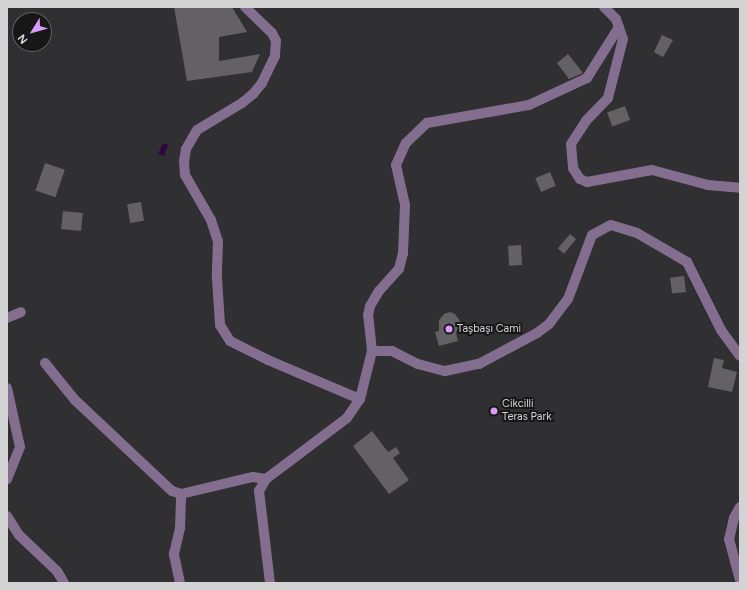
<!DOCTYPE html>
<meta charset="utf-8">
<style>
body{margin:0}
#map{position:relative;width:747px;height:590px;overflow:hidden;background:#302f31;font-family:Figtree,sans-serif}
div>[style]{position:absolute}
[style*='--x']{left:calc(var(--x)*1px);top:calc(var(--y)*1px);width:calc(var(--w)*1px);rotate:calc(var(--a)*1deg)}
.water>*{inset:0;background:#2f0840}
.building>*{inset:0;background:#636164;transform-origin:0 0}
.minor>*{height:10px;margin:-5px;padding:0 5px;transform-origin:5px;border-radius:5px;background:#846e90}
.dots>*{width:11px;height:11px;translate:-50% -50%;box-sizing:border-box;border:2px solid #181718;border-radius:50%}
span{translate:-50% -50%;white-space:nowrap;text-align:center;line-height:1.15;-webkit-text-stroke:4px #181718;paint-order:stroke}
.poi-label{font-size:11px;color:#d4d3d4}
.left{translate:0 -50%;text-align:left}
.frame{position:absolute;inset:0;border:8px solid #d4d3d4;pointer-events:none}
.north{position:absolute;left:12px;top:12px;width:40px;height:40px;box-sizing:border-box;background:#181718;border:1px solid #636263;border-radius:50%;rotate:233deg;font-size:11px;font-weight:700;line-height:16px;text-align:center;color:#d4d3d4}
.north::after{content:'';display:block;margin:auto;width:14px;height:18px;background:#d89bf8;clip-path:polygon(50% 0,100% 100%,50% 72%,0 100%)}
</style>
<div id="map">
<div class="water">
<i style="clip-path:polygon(163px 143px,168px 145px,164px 156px,158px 154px)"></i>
</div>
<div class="building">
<i style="clip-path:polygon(174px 7px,232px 7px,247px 32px,219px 37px,219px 61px,260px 54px,252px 72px,187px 81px)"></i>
<i style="clip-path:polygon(662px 35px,673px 40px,663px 57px,654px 52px)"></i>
<i style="clip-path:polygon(568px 54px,583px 73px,569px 79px,557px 63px)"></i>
<i style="left:625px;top:106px;width:15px;height:19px;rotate:70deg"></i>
<i style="left:45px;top:163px;width:21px;height:29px;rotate:19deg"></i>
<i style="left:550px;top:172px;width:15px;height:16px;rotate:67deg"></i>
<i style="left:141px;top:202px;width:19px;height:14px;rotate:81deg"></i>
<i style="left:63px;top:211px;width:20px;height:18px;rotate:6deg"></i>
<i style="left:570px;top:234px;width:8px;height:19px;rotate:40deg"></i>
<i style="left:521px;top:245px;width:20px;height:13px;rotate:87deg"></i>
<i style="left:684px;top:276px;width:16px;height:14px;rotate:83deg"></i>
<i style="clip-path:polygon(450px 312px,455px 314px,460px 321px,456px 333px,458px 341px,439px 346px,435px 332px,439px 331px,439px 320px,444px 314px)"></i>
<i style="clip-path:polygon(714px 358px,724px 360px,722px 368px,737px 372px,732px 392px,708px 387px)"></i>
<i style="clip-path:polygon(372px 431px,388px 452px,396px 447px,400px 453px,393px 458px,409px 480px,389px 494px,353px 446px)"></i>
</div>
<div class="minor">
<i style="--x:245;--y:7;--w:37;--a:44"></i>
<i style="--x:272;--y:33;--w:9;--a:63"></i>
<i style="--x:276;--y:41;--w:15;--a:94"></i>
<i style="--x:275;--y:56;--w:30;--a:116"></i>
<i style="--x:262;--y:83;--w:14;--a:129"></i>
<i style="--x:253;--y:94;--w:14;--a:141"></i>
<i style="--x:242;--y:103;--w:52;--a:149"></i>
<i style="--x:197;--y:130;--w:22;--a:120"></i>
<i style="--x:186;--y:149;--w:12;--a:99"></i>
<i style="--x:184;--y:161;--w:14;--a:86"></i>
<i style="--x:185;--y:175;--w:52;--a:60"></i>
<i style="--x:211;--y:220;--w:22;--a:72"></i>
<i style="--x:218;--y:241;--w:37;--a:92"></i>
<i style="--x:217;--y:278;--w:47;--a:86.3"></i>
<i style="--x:220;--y:325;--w:19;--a:58"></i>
<i style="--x:230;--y:341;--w:42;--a:26.6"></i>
<i style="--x:268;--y:360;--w:100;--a:23"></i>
<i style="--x:604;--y:7;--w:17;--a:45"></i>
<i style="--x:616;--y:19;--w:21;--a:71"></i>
<i style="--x:623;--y:39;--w:61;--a:104.3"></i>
<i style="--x:608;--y:98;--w:32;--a:134"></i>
<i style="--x:586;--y:121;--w:27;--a:123"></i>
<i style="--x:571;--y:144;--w:24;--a:85"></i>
<i style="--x:573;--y:168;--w:13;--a:58"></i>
<i style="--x:580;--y:179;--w:8;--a:23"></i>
<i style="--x:587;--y:182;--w:66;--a:-10.5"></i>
<i style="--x:652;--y:170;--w:58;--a:15"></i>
<i style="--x:708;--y:185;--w:32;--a:5"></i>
<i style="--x:7;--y:318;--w:15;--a:-23"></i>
<i style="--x:372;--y:351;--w:20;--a:0"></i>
<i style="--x:392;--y:351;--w:29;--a:27"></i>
<i style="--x:418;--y:364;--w:28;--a:15"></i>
<i style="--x:445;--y:371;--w:35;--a:-12"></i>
<i style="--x:479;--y:364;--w:66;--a:-28.1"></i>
<i style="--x:537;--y:333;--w:15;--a:-37"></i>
<i style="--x:549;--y:324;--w:31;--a:-53"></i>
<i style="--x:568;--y:299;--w:68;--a:-69.4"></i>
<i style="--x:592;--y:235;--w:21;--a:-28"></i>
<i style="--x:611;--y:225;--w:27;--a:17"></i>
<i style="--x:637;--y:233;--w:58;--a:30.1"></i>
<i style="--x:687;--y:262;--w:76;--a:63.4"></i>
<i style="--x:721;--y:330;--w:32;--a:54"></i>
<i style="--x:45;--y:363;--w:48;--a:51"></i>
<i style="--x:75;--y:400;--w:133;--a:43.2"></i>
<i style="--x:172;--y:491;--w:9;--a:18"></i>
<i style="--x:181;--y:494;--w:74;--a:-13.3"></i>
<i style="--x:253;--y:477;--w:13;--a:9"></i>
<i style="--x:7;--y:388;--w:60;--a:77.6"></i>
<i style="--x:20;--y:447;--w:35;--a:112"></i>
<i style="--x:740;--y:507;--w:13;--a:119"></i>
<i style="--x:734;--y:518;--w:22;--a:103"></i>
<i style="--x:729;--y:539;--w:42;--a:75"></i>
<i style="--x:7;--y:516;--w:22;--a:58"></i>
<i style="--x:19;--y:535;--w:52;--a:43.5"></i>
<i style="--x:57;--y:571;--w:14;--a:60"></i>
<i style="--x:180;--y:583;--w:30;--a:-102"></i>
<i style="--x:174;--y:554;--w:27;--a:-77"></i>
<i style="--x:180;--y:528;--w:34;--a:-88"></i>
<i style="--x:270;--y:583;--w:93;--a:-96.8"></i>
<i style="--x:259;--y:491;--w:14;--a:-60"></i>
<i style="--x:266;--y:479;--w:101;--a:-37"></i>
<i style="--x:347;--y:418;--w:23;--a:-56"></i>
<i style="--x:360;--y:399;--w:49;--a:-76"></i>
<i style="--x:372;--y:351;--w:36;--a:-96"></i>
<i style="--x:368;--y:315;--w:9;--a:-77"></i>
<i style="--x:370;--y:306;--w:17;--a:-59"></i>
<i style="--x:379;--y:291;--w:30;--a:-48"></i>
<i style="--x:399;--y:269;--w:16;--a:-76"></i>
<i style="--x:403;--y:253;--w:48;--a:-87.6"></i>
<i style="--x:405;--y:205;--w:41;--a:-102.7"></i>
<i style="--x:396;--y:165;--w:24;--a:-66"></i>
<i style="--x:406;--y:143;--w:29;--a:-44"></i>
<i style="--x:427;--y:123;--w:104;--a:-10"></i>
<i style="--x:529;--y:105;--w:64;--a:-25"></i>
<i style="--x:587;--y:78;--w:60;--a:-57.9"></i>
</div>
<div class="dots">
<i style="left:449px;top:329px;background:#d89bf8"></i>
<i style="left:494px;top:411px;background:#d89bf8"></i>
</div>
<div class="poi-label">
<span class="left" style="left:457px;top:329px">Taşbaşı Cami</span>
<span class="left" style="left:502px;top:411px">Cikcilli<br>Teras Park</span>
</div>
<div class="frame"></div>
<div class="north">N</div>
</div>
